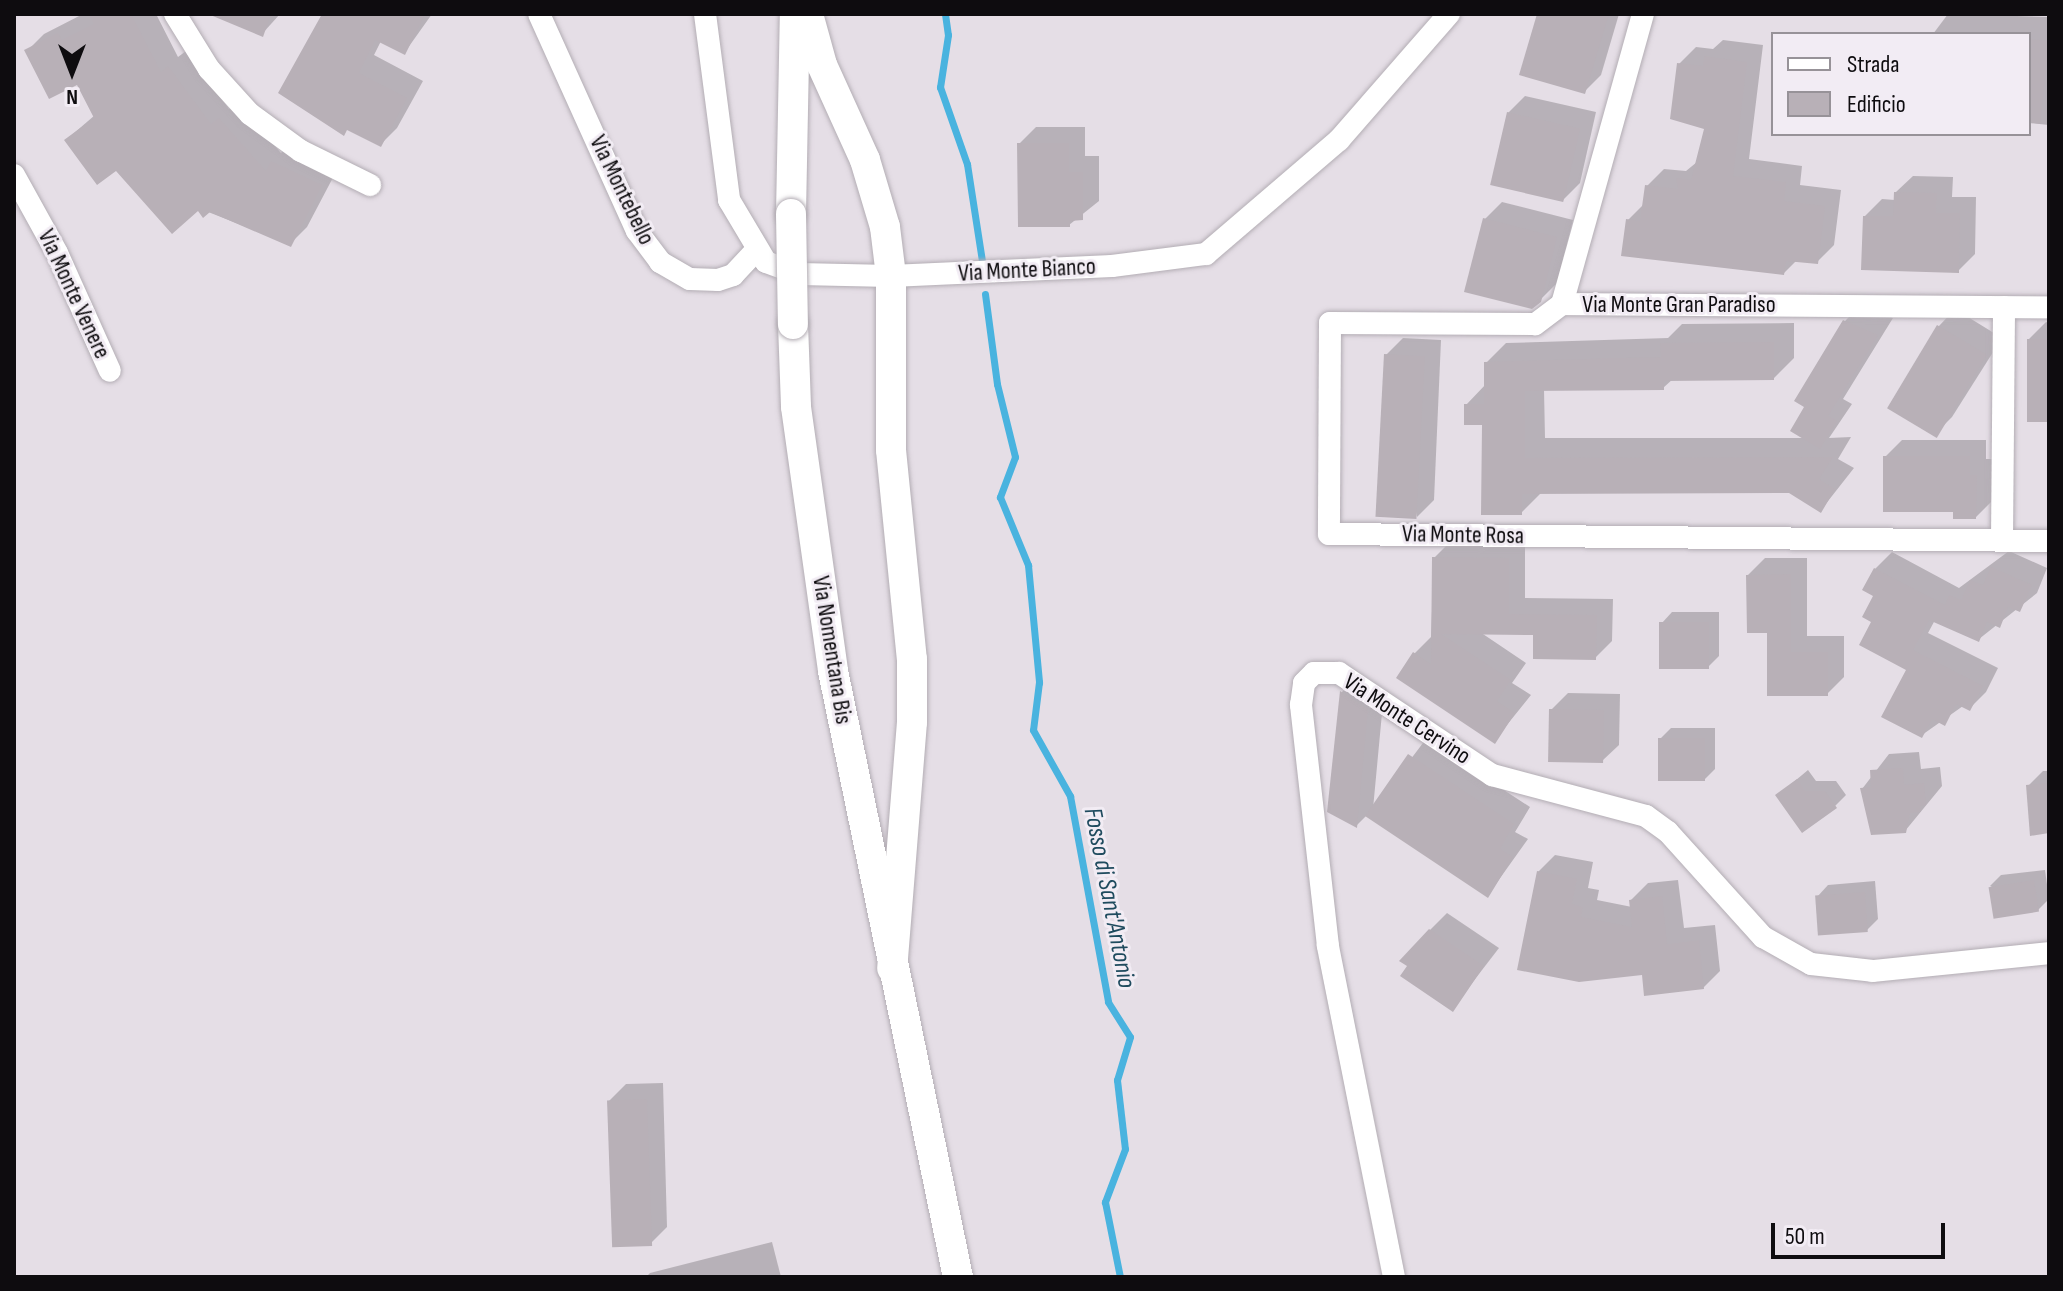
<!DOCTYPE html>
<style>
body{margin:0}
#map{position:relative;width:2063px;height:1291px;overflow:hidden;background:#e5dee6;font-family:"Sofia Sans Condensed",sans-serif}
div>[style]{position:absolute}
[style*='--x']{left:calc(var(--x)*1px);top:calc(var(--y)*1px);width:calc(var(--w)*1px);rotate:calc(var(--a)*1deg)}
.shadow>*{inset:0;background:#0003}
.stream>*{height:7px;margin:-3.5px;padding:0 3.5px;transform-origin:3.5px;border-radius:3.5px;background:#49b3df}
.building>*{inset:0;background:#b8b0b7;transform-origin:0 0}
.roads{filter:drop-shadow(0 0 2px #b3adb4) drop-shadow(0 0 2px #b3adb4)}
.street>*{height:22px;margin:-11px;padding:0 11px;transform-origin:11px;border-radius:11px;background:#fff}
.secondary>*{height:30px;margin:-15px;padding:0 15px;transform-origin:15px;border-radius:15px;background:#fff}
.bridges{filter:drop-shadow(0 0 2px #b3adb4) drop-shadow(0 0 2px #b3adb4)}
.secondary-bridge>*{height:30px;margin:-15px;padding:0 15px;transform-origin:15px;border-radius:15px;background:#fff}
span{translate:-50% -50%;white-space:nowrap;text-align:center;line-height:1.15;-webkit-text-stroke:6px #f2ecf4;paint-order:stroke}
.street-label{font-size:24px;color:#0e0c0f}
.water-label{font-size:26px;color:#1f4b5e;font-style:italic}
.frame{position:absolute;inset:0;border:16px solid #0e0c0f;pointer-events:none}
.legend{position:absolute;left:1771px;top:32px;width:260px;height:104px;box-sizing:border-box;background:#f2ecf4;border:2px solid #979298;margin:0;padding:10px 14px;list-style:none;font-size:24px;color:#0e0c0f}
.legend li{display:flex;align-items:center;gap:16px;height:40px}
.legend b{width:40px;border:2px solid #979298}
.north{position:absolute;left:32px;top:32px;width:80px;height:80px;-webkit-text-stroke:6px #f2ecf4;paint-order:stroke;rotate:180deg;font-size:22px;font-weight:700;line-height:32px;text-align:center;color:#0e0c0f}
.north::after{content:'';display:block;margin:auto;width:28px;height:36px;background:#0e0c0f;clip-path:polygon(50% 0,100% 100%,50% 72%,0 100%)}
.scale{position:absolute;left:1771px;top:1223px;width:174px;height:36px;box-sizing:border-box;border:4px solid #0e0c0f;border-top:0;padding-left:10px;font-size:24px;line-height:28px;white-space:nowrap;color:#0e0c0f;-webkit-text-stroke:6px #f2ecf4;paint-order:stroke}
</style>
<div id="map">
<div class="shadow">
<i style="clip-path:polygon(83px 14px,156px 14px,178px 57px,186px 51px,229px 109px,237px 102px,281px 153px,289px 145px,338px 168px,307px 227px,290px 244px,198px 208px,66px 140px,95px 115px,78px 82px,27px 51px,44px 34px)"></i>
<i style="clip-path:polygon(231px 14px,280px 14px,262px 34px)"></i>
<i style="clip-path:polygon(324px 14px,432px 14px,405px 52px,381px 41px,374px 55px,423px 81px,397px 128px,380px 145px)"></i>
<i style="clip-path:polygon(1539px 14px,1619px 14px,1601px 75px,1584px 92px)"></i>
<i style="clip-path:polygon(1948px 14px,2049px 17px,2049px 125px,2029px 123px,2029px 34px,1933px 34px)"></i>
<i style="clip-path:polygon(1723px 40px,1763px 45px,1749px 159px,1802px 166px,1800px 185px,1841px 190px,1834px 245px,1817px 262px,1797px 260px,1784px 273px,1628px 220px,1645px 203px,1647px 186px,1664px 169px,1686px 171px,1697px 162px,1706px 127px,1679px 64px,1696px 47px,1713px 49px)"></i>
<i style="clip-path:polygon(1525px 96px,1596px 112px,1580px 183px,1563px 200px,1508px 113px)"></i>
<i style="clip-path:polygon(1036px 127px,1085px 127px,1085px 156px,1099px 156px,1099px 201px,1069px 225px,1019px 144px)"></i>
<i style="clip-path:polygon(1913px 176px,1953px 177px,1952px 197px,1976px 197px,1975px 254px,1958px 271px,1865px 216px,1882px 199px,1895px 200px,1896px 192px)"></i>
<i style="clip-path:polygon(1502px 202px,1573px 220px,1557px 283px,1539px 301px,1485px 219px)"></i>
<i style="clip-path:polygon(1862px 304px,1893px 318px,1843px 399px,1852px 404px,1829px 438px,1851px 437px,1838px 459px,1854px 468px,1821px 510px,1789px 491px,1542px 492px,1521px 513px,1484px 423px,1466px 405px,1486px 384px,1486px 363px,1506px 343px,1668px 338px,1682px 324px,1794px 323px,1794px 358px,1774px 378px,1673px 379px,1663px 388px,1544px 389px,1545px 438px,1805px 438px,1807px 406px,1845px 321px)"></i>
<i style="clip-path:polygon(1955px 309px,2002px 338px,1952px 417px,1935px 434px,1889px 406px,1939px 326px)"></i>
<i style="clip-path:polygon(2046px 322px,2049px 323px,2049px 421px,2029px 339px)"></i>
<i style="clip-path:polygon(1403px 338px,1441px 340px,1434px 500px,1417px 517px,1386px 355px)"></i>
<i style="clip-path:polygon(1902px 440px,1986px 440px,1986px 459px,1993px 459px,1993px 500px,1976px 517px,1955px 510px,1885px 457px)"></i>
<i style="clip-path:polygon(1451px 541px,1525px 541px,1525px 598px,1613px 599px,1612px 641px,1595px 658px,1535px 633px,1480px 632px,1526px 663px,1512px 683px,1531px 695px,1494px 741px,1414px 654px,1431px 637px,1434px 558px)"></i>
<i style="clip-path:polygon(2009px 551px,2047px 568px,2037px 593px,1979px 639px,1935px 620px,1928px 633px,1998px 668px,1986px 692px,1969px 709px,1963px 706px,1922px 735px,1908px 669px,1874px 622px,1875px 569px,1892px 552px,1959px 588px)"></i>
<i style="clip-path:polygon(1765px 558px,1807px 558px,1807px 636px,1844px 636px,1844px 677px,1827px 694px,1769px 631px,1748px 575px)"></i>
<i style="clip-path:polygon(1672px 612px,1719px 612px,1719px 656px,1708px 667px,1661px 624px)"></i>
<i style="clip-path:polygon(1359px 675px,1384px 692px,1373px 809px,1426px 739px,1530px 807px,1515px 832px,1528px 839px,1488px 895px,1367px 815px,1356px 826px,1330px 811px,1342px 692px)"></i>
<i style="clip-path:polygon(1568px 693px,1620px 694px,1619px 745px,1602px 761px,1551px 710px)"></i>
<i style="clip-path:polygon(1671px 728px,1715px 728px,1715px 769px,1704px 780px,1660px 739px)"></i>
<i style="clip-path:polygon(1919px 752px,1921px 769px,1940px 767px,1942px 786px,1905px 831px,1862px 789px,1889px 754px)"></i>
<i style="clip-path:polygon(1808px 770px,1816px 781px,1836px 781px,1846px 795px,1835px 806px,1778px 795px)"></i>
<i style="clip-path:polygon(2043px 771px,2049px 771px,2049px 831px,2028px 786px)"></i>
<i style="clip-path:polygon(1555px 855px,1593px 862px,1588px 888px,1599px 890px,1597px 900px,1632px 907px,1631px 900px,1648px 883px,1678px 880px,1684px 928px,1715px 925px,1720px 971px,1703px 988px,1644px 973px,1579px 980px,1538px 872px)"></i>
<i style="clip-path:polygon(2045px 870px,2049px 899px,2038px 910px,1990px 886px,2001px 875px)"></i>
<i style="clip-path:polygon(1875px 881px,1878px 919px,1867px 930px,1817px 897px,1828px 885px)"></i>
<i style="clip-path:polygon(1447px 913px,1499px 948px,1452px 1009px,1430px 930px)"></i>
<i style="clip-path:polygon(663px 1083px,667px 1227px,650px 1244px,609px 1101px,626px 1084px)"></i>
<i style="clip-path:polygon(772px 1242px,781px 1277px,646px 1277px,650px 1273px)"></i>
</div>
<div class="stream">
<i style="--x:945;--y:14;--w:21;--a:82"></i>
<i style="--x:948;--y:35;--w:53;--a:98.7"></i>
<i style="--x:940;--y:87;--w:82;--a:70.7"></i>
<i style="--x:967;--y:164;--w:98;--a:81.2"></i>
<i style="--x:985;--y:294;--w:91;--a:82.4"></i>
<i style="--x:997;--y:384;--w:75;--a:76.1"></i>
<i style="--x:1015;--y:457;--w:43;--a:110.6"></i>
<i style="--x:1000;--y:497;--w:74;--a:67.6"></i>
<i style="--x:1028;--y:565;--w:118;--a:84.6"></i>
<i style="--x:1039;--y:682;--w:48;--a:97.1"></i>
<i style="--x:1033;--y:730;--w:76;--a:60.7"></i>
<i style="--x:1070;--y:796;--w:209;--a:79.5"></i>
<i style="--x:1108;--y:1002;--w:41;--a:57.8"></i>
<i style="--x:1130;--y:1037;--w:45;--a:106.8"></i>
<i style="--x:1117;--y:1080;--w:69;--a:83.4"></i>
<i style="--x:1125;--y:1149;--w:57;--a:110.7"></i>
<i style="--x:1105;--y:1202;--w:76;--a:78.7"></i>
</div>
<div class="building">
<i style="clip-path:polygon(89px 14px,131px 14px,161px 72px,168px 66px,211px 124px,219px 118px,266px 171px,271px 161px,322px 185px,291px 247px,210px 212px,203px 218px,198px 211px,172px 234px,116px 171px,97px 185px,64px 140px,94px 118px,77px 85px,49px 99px,24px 50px,58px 33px,62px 40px,94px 24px)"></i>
<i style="clip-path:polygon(208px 14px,271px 14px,263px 37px)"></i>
<i style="clip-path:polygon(322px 14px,425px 14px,405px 55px,375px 40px,359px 73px,407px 98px,381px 147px,347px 130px,344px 136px,278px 93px)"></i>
<i style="clip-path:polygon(1537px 14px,1609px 14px,1585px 94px,1519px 75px)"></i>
<i style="left:2029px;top:39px;width:20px;height:83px;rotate:6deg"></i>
<i style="clip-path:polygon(1704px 56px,1747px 62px,1733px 176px,1786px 182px,1784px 201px,1825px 206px,1818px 264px,1786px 261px,1784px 275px,1621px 256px,1626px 219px,1640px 221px,1645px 185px,1678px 189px,1676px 178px,1691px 180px,1704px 129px,1670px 119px,1677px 63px,1703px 66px)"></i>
<i style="left:1507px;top:112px;width:75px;height:75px;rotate:13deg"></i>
<i style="clip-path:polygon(1017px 143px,1069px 143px,1069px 172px,1083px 172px,1083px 220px,1070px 221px,1070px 227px,1018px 227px)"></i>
<i style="clip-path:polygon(1894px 192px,1937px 193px,1936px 213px,1960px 213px,1959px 273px,1861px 270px,1863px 216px,1893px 216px)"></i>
<i style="clip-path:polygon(1483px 218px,1557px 237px,1541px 302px,1532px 309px,1464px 292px)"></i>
<i style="clip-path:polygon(1843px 320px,1878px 335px,1828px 416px,1837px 421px,1820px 449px,1790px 431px,1804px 407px,1794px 401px)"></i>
<i style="left:1937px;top:325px;width:58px;height:97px;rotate:31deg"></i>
<i style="left:2027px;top:339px;width:22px;height:83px"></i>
<i style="clip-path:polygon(1774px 342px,1774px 380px,1664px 381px,1664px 390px,1525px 391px,1525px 458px,1833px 457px,1819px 479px,1835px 489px,1821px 513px,1789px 493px,1522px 494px,1522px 515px,1481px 515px,1482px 425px,1464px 425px,1464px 404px,1484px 404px,1484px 362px,1661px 357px,1660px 343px)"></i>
<i style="left:1384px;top:354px;width:41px;height:163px;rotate:3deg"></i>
<i style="clip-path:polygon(1883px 456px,1970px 456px,1970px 475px,1977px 475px,1976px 519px,1953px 519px,1953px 512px,1883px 512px)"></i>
<i style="clip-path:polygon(1432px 557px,1509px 558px,1509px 614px,1597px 615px,1596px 660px,1533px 659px,1533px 635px,1441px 634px,1511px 680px,1497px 701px,1515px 713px,1495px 744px,1396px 678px,1413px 652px,1431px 664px)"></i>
<i style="clip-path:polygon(1991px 567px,2032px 585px,2020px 612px,2008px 607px,2000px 628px,1987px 622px,1979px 642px,1929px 620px,1913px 650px,1983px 686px,1970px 711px,1956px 704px,1945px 726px,1932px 719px,1922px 738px,1881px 717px,1906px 670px,1859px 645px,1871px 622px,1862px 617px,1873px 596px,1862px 590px,1874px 568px,1945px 605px,1949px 595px,1961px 600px,1970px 580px,1983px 585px)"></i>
<i style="clip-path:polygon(1791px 574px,1791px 652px,1828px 652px,1828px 696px,1767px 696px,1767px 633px,1747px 633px,1746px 575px)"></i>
<i style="left:1709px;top:622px;width:47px;height:50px;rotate:90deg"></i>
<i style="clip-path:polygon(1340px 691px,1368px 709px,1357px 828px,1327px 812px)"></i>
<i style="left:1549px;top:709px;width:55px;height:53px;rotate:1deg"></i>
<i style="left:1658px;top:738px;width:47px;height:43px"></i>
<i style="clip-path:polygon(1408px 754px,1514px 824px,1500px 849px,1513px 857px,1488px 898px,1365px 816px)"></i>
<i style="clip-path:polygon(1903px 768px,1904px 785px,1924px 783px,1926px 805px,1920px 806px,1921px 812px,1910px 813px,1906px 833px,1871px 835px,1860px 788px,1871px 787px,1870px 770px)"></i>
<i style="clip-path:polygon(1797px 779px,1805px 791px,1825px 791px,1837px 808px,1802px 833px,1775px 795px)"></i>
<i style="clip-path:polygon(2049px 783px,2049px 833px,2030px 836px,2026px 785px)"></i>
<i style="clip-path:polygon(1537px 871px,1577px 879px,1572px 904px,1583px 907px,1581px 917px,1632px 927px,1629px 900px,1662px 896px,1667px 944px,1699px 940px,1704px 989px,1644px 996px,1642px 975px,1579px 982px,1517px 970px)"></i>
<i style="left:2034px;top:880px;width:32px;height:46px;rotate:81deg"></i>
<i style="left:1865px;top:892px;width:40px;height:50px;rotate:86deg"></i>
<i style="clip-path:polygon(1429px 929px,1484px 966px,1453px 1012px,1400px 976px,1407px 966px,1399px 961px)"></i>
<i style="left:647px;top:1099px;width:147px;height:40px;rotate:88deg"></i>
</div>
<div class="roads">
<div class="street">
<i style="--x:175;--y:14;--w:65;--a:58.3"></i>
<i style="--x:209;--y:69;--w:61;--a:47.7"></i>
<i style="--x:250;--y:114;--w:63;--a:36"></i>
<i style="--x:301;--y:151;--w:77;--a:26.2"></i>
<i style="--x:539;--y:14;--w:238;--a:65.7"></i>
<i style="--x:637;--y:231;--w:39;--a:53"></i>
<i style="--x:660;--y:262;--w:34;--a:30"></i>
<i style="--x:690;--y:279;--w:28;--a:2"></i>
<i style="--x:718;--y:280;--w:16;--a:-18"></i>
<i style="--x:733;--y:275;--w:35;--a:-47"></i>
<i style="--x:705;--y:14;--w:188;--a:82.6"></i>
<i style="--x:729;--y:200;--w:72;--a:59.2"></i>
<i style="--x:766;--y:262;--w:35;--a:20"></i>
<i style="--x:799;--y:274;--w:92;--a:1.2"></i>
<i style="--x:891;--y:276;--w:221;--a:-2.6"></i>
<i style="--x:1112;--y:266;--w:95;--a:-7.3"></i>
<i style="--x:1206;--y:254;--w:175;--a:-40.6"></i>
<i style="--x:1339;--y:140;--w:167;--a:-48.9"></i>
<i style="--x:1643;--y:14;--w:301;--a:105.6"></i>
<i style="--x:1562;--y:304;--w:487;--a:0.4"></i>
<i style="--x:14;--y:175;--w:89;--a:61.1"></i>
<i style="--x:57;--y:253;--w:129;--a:65.8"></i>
<i style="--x:1562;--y:304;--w:34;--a:143"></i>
<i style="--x:1535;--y:324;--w:205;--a:-179.7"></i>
<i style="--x:1330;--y:323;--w:211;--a:90.3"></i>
<i style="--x:1329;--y:534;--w:720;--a:0.56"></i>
<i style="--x:2002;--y:540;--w:233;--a:-89.5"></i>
<i style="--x:1394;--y:1277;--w:338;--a:-101.3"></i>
<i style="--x:1328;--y:946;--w:243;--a:-96.4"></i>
<i style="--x:1301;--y:705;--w:22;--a:-82"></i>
<i style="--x:1304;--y:683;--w:14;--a:-45"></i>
<i style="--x:1314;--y:673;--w:25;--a:0"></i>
<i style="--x:1339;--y:673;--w:184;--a:33.7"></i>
<i style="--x:1492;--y:775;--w:159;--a:14.9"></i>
<i style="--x:1646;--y:816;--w:27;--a:36"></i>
<i style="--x:1668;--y:832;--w:142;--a:47.9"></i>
<i style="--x:1763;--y:937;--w:55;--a:29.4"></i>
<i style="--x:1811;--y:964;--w:62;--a:6.4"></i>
<i style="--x:1873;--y:971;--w:177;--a:-5.8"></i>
</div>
<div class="secondary">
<i style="--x:808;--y:14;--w:53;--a:74.6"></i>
<i style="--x:822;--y:65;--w:104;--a:65.6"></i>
<i style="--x:865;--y:160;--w:70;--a:73.4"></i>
<i style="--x:885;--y:227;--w:49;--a:83"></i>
<i style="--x:891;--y:276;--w:174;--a:90"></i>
<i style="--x:891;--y:450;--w:210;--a:84.3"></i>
<i style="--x:912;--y:659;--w:63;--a:90"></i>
<i style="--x:912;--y:722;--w:247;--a:94.6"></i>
<i style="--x:791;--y:214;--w:200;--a:-88.9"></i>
<i style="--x:793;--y:324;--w:83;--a:87.9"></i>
<i style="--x:796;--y:407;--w:267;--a:82"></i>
<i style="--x:833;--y:671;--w:619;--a:78.35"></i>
</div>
</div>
<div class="bridges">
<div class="secondary-bridge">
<i style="--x:791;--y:214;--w:110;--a:89"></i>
</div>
</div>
<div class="street-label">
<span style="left:622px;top:190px;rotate:64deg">Via Montebello</span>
<span style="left:1027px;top:270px;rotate:-3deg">Via Monte Bianco</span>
<span style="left:74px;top:294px;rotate:65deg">Via Monte Venere</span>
<span style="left:1679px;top:305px">Via Monte Gran Paradiso</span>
<span style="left:1463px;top:535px;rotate:1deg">Via Monte Rosa</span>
<span style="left:832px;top:650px;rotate:81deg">Via Nomentana Bis</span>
<span style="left:1407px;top:719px;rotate:33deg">Via Monte Cervino</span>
</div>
<div class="water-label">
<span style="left:1109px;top:898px;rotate:79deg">Fosso di Sant'Antonio</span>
</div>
<div class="frame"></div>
<ul class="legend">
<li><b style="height:10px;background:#fff"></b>Strada</li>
<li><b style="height:22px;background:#b8b0b7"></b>Edificio</li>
</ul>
<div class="north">N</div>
<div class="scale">50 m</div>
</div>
